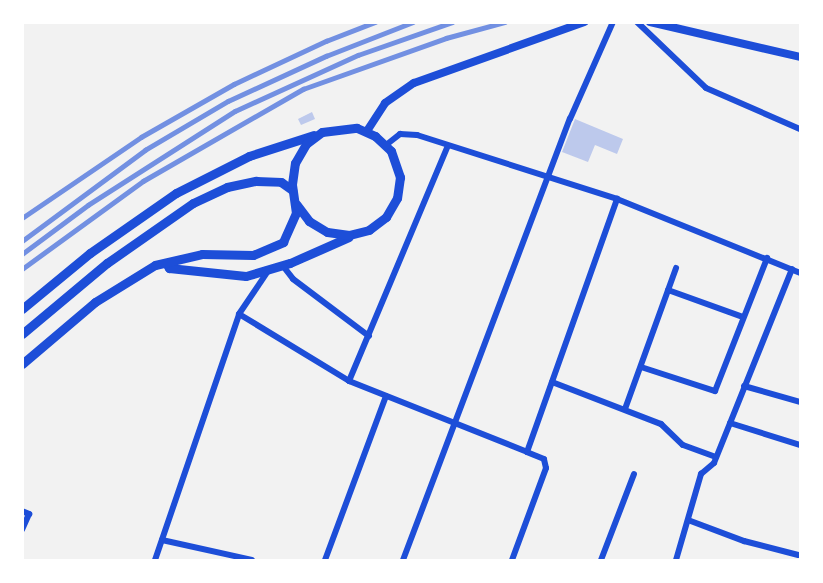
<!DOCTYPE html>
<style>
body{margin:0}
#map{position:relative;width:823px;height:583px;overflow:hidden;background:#f2f2f2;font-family:"DM Sans",sans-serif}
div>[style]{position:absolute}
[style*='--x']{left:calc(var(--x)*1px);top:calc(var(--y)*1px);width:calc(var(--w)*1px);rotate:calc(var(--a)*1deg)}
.building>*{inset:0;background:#bdc9ec}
.minor>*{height:6px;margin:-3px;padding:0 3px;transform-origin:3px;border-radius:3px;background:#1d4ed8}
.tertiary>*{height:8px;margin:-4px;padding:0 4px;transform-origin:4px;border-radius:4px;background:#1d4ed8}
.secondary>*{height:9px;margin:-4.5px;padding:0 4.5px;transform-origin:4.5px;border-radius:4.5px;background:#1d4ed8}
.rail>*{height:4.5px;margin:-2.25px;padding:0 2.25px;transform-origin:2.25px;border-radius:2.25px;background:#7290e2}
span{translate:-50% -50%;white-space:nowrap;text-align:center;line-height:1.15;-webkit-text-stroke:4.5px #fff;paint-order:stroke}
.frame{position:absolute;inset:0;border:24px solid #fff;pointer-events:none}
</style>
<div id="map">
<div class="building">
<i style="clip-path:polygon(312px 112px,315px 119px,301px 125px,298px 119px)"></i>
<i style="clip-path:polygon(575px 119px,623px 139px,617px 154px,595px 145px,588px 162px,562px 152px)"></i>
</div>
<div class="minor">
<i style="--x:637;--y:22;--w:95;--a:43.7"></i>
<i style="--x:706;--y:88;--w:103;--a:23.6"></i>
<i style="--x:386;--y:145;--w:18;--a:-38"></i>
<i style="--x:400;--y:134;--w:17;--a:3"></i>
<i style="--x:417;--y:135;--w:210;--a:17.7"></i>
<i style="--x:617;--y:199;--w:197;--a:22"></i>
<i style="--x:283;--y:266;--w:16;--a:52"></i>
<i style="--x:293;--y:279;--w:95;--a:36.9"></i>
<i style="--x:668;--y:290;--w:80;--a:19.8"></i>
<i style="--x:239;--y:314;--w:129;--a:31.3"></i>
<i style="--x:349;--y:381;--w:192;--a:21.7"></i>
<i style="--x:641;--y:367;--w:78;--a:18"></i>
<i style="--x:715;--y:391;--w:143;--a:-68.6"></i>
<i style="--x:349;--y:381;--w:255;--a:-67.2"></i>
<i style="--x:552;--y:382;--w:117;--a:21.1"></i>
<i style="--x:661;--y:424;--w:30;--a:44"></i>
<i style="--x:683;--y:445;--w:35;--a:20"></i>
<i style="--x:744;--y:386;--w:58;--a:15.9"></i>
<i style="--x:625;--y:409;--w:150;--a:-70.1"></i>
<i style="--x:730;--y:423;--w:73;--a:17.4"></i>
<i style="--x:22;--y:511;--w:8;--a:23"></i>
<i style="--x:29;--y:514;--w:17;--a:114"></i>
<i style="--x:688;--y:520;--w:60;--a:20.6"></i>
<i style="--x:744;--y:541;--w:56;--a:14.5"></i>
<i style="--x:162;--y:540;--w:92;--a:12.5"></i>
<i style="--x:155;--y:560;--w:260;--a:-71.1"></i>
<i style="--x:239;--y:314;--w:52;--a:-56"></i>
<i style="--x:325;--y:560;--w:175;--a:-69.6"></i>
<i style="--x:403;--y:560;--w:472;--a:-69.3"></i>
<i style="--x:570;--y:119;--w:106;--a:-66.1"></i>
<i style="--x:512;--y:560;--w:98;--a:-69.7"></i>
<i style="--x:546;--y:468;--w:9;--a:-103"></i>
<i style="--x:544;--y:459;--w:18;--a:-158"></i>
<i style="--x:527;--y:452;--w:269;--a:-70.4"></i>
<i style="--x:601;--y:560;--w:92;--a:-69"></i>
<i style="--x:676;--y:560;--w:90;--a:-73.8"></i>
<i style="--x:701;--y:474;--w:17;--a:-40"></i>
<i style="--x:714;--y:463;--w:209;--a:-68.1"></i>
</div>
<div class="tertiary">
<i style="--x:650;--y:22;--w:154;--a:13.1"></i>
<i style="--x:367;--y:131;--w:33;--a:-57"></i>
<i style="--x:385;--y:103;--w:35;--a:-35"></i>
<i style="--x:414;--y:83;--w:181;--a:-19.7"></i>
</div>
<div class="secondary">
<i style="--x:166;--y:263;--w:6;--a:59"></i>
<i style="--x:169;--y:268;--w:77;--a:5.9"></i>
<i style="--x:246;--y:276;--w:46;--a:-16.5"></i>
<i style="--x:290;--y:263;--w:64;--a:-23.8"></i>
<i style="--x:22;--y:309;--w:88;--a:-39.5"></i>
<i style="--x:90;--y:253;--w:105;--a:-34.9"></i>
<i style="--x:176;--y:193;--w:82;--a:-26.9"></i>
<i style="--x:249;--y:156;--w:68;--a:-17.9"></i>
<i style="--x:22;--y:334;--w:111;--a:-39.9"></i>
<i style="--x:107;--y:263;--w:105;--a:-34.9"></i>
<i style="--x:193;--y:203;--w:38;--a:-25"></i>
<i style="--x:227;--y:187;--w:30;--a:-12"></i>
<i style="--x:256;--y:181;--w:25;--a:2"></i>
<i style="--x:281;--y:182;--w:14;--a:36"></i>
<i style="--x:22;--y:364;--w:96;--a:-40.3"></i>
<i style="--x:95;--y:302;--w:70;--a:-31.7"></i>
<i style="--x:155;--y:265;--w:48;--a:-13.2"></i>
<i style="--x:202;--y:254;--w:51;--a:1.1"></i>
<i style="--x:253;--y:255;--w:33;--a:-23"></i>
<i style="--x:283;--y:242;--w:32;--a:-66"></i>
<i style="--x:296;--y:213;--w:29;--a:-98"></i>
<i style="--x:292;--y:184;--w:21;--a:-82"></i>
<i style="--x:295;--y:163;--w:22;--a:-60"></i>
<i style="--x:306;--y:144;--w:20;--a:-37"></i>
<i style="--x:322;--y:132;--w:35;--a:-7"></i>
<i style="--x:357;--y:128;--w:20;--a:24"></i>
<i style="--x:375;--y:136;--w:22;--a:43"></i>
<i style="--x:391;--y:151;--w:28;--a:71"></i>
<i style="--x:400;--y:177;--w:21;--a:98"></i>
<i style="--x:397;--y:198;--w:22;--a:120"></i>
<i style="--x:386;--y:217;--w:21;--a:143"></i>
<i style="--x:369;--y:230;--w:21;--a:166"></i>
<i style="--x:349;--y:235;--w:22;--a:-172"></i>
<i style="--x:327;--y:232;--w:21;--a:-149"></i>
<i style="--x:309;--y:221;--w:21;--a:-127"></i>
</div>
<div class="rail">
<i style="--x:22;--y:218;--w:144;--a:-34.2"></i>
<i style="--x:141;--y:137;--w:107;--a:-29.7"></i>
<i style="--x:234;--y:84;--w:102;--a:-25.1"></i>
<i style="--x:326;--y:41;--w:53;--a:-21.2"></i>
<i style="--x:22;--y:241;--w:153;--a:-36.5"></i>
<i style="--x:145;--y:150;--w:96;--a:-30.6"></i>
<i style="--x:228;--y:101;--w:108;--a:-24.7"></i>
<i style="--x:326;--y:56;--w:93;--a:-21.3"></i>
<i style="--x:22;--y:254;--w:82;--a:-36.6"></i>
<i style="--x:88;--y:205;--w:174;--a:-32.6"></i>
<i style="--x:235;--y:111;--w:135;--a:-24.5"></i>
<i style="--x:358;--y:55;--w:100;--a:-19.3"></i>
<i style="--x:22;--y:269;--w:150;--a:-36"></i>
<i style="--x:143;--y:181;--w:185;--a:-29.9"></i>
<i style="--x:303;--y:89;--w:152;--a:-19.6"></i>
<i style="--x:446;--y:38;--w:61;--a:-15.2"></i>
</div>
<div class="frame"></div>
</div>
